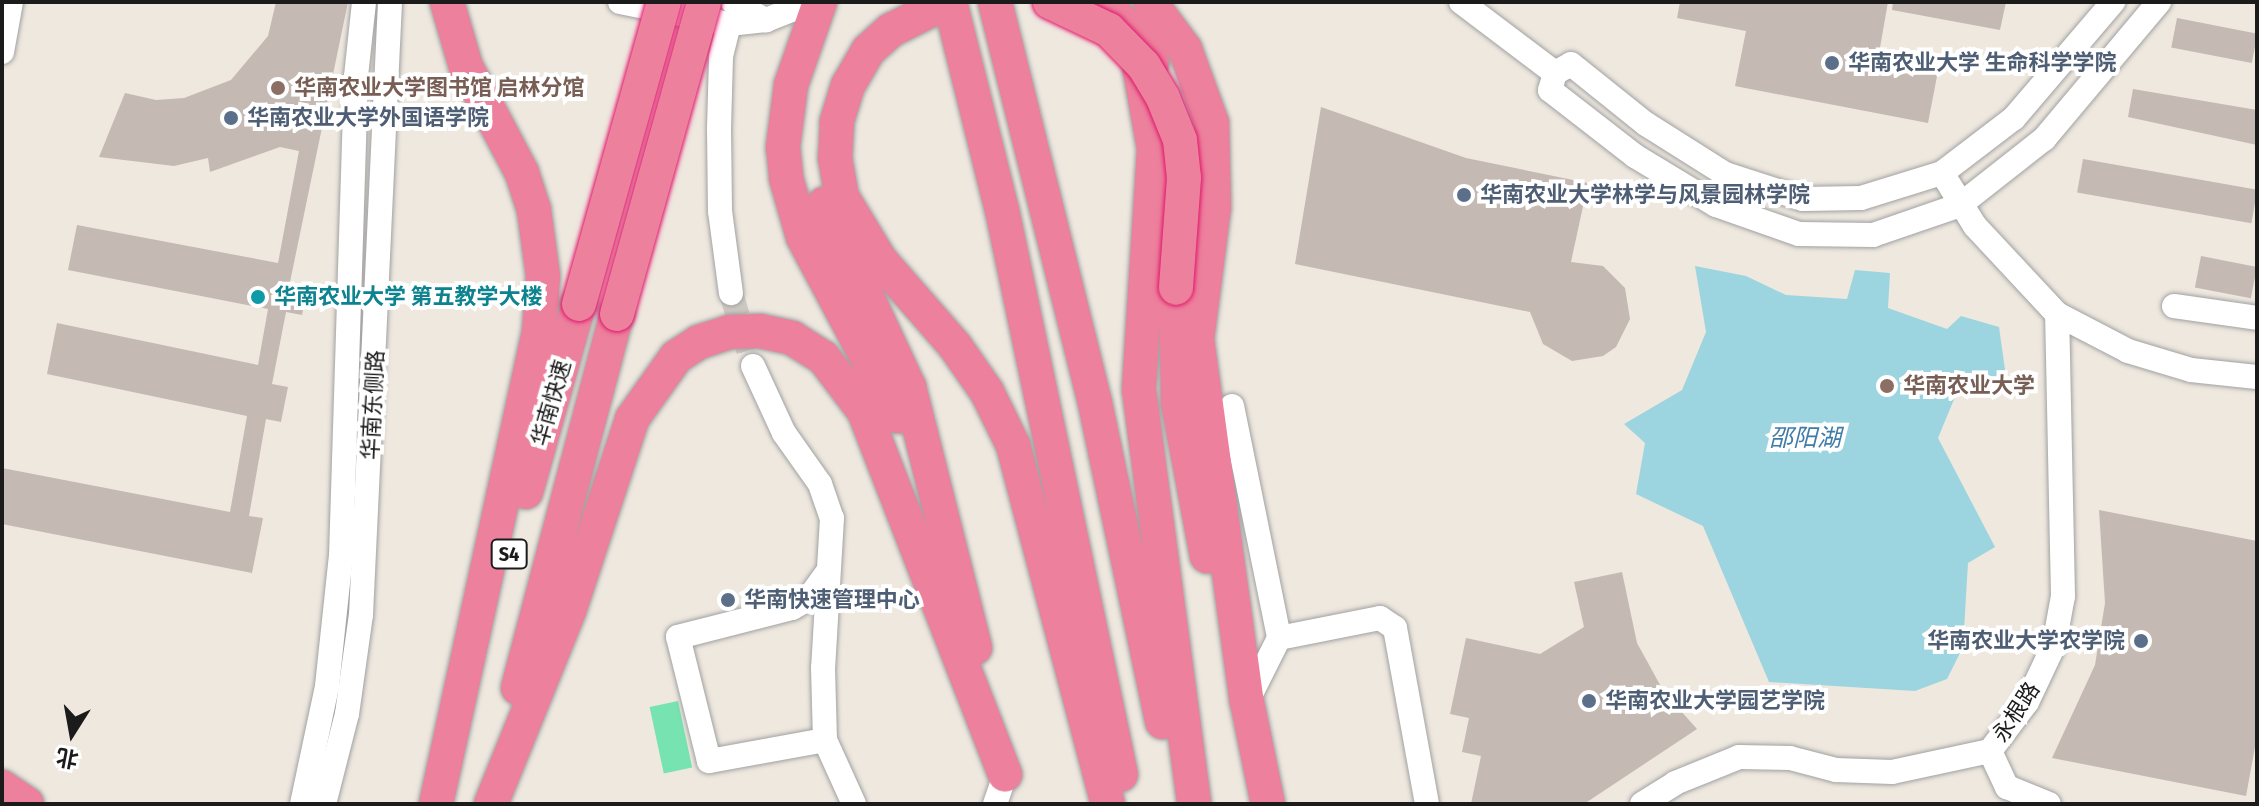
<!DOCTYPE html>
<meta charset="utf-8">
<style>
body{margin:0}
#map{position:relative;width:2259px;height:806px;overflow:hidden;background:#eee8df;font-family:"Fira Sans Condensed","Noto Sans SC",sans-serif}
div>[style]{position:absolute}
[style*='--x']{left:calc(var(--x)*1px);top:calc(var(--y)*1px);width:calc(var(--w)*1px);rotate:calc(var(--a)*1deg)}
.pitch>*{inset:0;background:#76e3b1;transform-origin:0 0}
.water>*{inset:0;background:#9cd5df}
.building>*{inset:0;background:#c5b9b3;transform-origin:0 0}
.minor-tunnel>*{height:24px;margin-top:-12px;transform-origin:0;background:repeating-linear-gradient(90deg,#cec9c2 0 24px,transparent 0 36px)}
.roads{filter:drop-shadow(0 0 2px #a2a2a2) drop-shadow(0 0 2px #a2a2a2)}
.minor>*{height:24px;margin:-12px;padding:0 12px;transform-origin:12px;border-radius:12px;background:#fff}
.highway>*{height:34px;margin:-17px;padding:0 17px;transform-origin:17px;border-radius:17px;background:#ec809d}
.bridges{filter:drop-shadow(0 0 2px #e1176c) drop-shadow(0 0 2px #e1176c)}
.highway-bridge>*{height:34px;margin:-17px;padding:0 17px;transform-origin:17px;border-radius:17px;background:#ec809d}
.dots>*{width:22px;height:22px;translate:-50% -50%;box-sizing:border-box;border:4px solid #fff;border-radius:50%}
span{translate:-50% -50%;white-space:nowrap;text-align:center;line-height:1.15;-webkit-text-stroke:8px #fff;paint-order:stroke}
.shield-label span{padding:2px 6px;background:#fff;border:2px solid;border-radius:6px;-webkit-text-stroke-width:0}
.shield-label{font-size:20px;color:#1b1b1b;font-weight:700}
.service-label{font-size:22px;color:#4e5e75;font-weight:700}
.left{translate:0 -50%;text-align:left}
.right{translate:-100% -50%;text-align:right}
.education-label{font-size:22px;color:#785e54;font-weight:700}
.culture-label{font-size:22px;color:#0d838f;font-weight:700}
.street-label{font-size:22px;color:#1b1b1b}
.water-label{font-size:24px;color:#407ca8;font-style:italic}
.frame{position:absolute;inset:0;border:4px solid #1b1b1b;pointer-events:none}
.north{position:absolute;left:32px;top:694px;width:80px;height:80px;-webkit-text-stroke:6px #fff;paint-order:stroke;rotate:191deg;font-size:22px;font-weight:700;line-height:32px;text-align:center;color:#1b1b1b}
.north::after{content:'';display:block;margin:auto;width:28px;height:36px;background:#1b1b1b;clip-path:polygon(50% 0,100% 100%,50% 72%,0 100%)}
</style>
<div id="map">
<div class="pitch">
<i style="left:678px;top:701px;width:68px;height:29px;rotate:78deg"></i>
</div>
<div class="water">
<i style="clip-path:polygon(1695px 266px,1746px 276px,1786px 295px,1847px 299px,1855px 270px,1890px 273px,1888px 308px,1947px 329px,1961px 316px,1999px 327px,2008px 391px,1955px 397px,1938px 438px,1995px 547px,1968px 563px,1963px 647px,1947px 679px,1915px 691px,1769px 682px,1703px 526px,1636px 494px,1645px 443px,1624px 424px,1682px 390px,1706px 332px)"></i>
</div>
<div class="building">
<i style="clip-path:polygon(276px 2px,348px 2px,290px 282px,308px 286px,302px 315px,286px 312px,272px 384px,288px 387px,281px 422px,266px 419px,249px 516px,263px 518px,252px 573px,2px 524px,2px 468px,230px 512px,247px 416px,47px 374px,57px 323px,258px 365px,268px 309px,68px 270px,77px 225px,278px 263px,299px 151px,280px 147px,210px 172px,208px 158px,174px 166px,99px 157px,125px 93px,156px 100px,184px 98px,231px 80px,268px 36px)"></i>
<i style="clip-path:polygon(1680px 2px,1888px 2px,1878px 59px,1938px 71px,1928px 123px,1735px 86px,1746px 31px,1677px 18px)"></i>
<i style="clip-path:polygon(1893px 2px,2006px 2px,2000px 30px,1892px 10px)"></i>
<i style="left:2177px;top:18px;width:82px;height:30px;rotate:11deg"></i>
<i style="clip-path:polygon(2133px 89px,2257px 110px,2257px 145px,2128px 117px)"></i>
<i style="clip-path:polygon(1321px 107px,1466px 158px,1588px 183px,1571px 262px,1603px 266px,1625px 288px,1630px 319px,1616px 347px,1603px 356px,1572px 361px,1543px 344px,1530px 312px,1295px 264px)"></i>
<i style="left:2083px;top:159px;width:177px;height:34px;rotate:10deg"></i>
<i style="left:2201px;top:256px;width:57px;height:32px;rotate:11deg"></i>
<i style="clip-path:polygon(2099px 510px,2257px 541px,2257px 736px,2246px 796px,2052px 758px,2095px 665px,2105px 603px)"></i>
<i style="clip-path:polygon(1622px 572px,1637px 643px,1664px 692px,1697px 729px,1584px 804px,1471px 804px,1481px 756px,1462px 752px,1469px 718px,1450px 714px,1466px 638px,1540px 654px,1584px 627px,1574px 582px)"></i>
</div>
<div class="minor-tunnel">
<i style="--x:731;--y:293;--w:76;--a:73.2"></i>
</div>
<div class="roads">
<div class="minor">
<i style="--x:620;--y:2;--w:111;--a:11.4"></i>
<i style="--x:729;--y:24;--w:37;--a:-6"></i>
<i style="--x:766;--y:20;--w:49;--a:-21.4"></i>
<i style="--x:733;--y:2;--w:38;--a:29"></i>
<i style="--x:1461;--y:2;--w:118;--a:37.1"></i>
<i style="--x:729;--y:24;--w:34;--a:104"></i>
<i style="--x:721;--y:57;--w:72;--a:91.6"></i>
<i style="--x:719;--y:129;--w:82;--a:89.3"></i>
<i style="--x:720;--y:211;--w:83;--a:82.4"></i>
<i style="--x:2;--y:52;--w:51;--a:-79.8"></i>
<i style="--x:1555;--y:73;--w:18;--a:106"></i>
<i style="--x:1550;--y:90;--w:108;--a:37.8"></i>
<i style="--x:1635;--y:156;--w:95;--a:31.2"></i>
<i style="--x:1716;--y:205;--w:88;--a:19.3"></i>
<i style="--x:1799;--y:234;--w:74;--a:0.8"></i>
<i style="--x:1873;--y:235;--w:92;--a:-19"></i>
<i style="--x:1960;--y:205;--w:107;--a:-38.2"></i>
<i style="--x:2044;--y:139;--w:179;--a:-50"></i>
<i style="--x:1555;--y:73;--w:18;--a:-29"></i>
<i style="--x:1571;--y:64;--w:96;--a:38.7"></i>
<i style="--x:1646;--y:124;--w:93;--a:32.3"></i>
<i style="--x:1725;--y:174;--w:82;--a:17.8"></i>
<i style="--x:1803;--y:199;--w:58;--a:-1"></i>
<i style="--x:1861;--y:198;--w:85;--a:-17.2"></i>
<i style="--x:1942;--y:173;--w:91;--a:-37.4"></i>
<i style="--x:2014;--y:118;--w:153;--a:-49.5"></i>
<i style="--x:1942;--y:173;--w:62;--a:58.1"></i>
<i style="--x:1975;--y:226;--w:120;--a:47"></i>
<i style="--x:2057;--y:314;--w:80;--a:27.5"></i>
<i style="--x:2128;--y:351;--w:66;--a:16.8"></i>
<i style="--x:2191;--y:370;--w:66;--a:6.1"></i>
<i style="--x:2174;--y:306;--w:84;--a:8.2"></i>
<i style="--x:753;--y:366;--w:74;--a:65.2"></i>
<i style="--x:784;--y:433;--w:62;--a:54.8"></i>
<i style="--x:820;--y:484;--w:36;--a:71"></i>
<i style="--x:832;--y:518;--w:150;--a:93.4"></i>
<i style="--x:823;--y:668;--w:72;--a:88.4"></i>
<i style="--x:825;--y:740;--w:70;--a:65.6"></i>
<i style="--x:1232;--y:406;--w:237;--a:78.5"></i>
<i style="--x:1279;--y:638;--w:72;--a:116.6"></i>
<i style="--x:1279;--y:638;--w:103;--a:-11.2"></i>
<i style="--x:1380;--y:618;--w:18;--a:34"></i>
<i style="--x:1395;--y:628;--w:179;--a:79.7"></i>
<i style="--x:825;--y:740;--w:118;--a:169.7"></i>
<i style="--x:709;--y:761;--w:128;--a:-104"></i>
<i style="--x:678;--y:637;--w:118;--a:-14.3"></i>
<i style="--x:792;--y:608;--w:18;--a:-29"></i>
<i style="--x:808;--y:599;--w:32;--a:-54"></i>
<i style="--x:1990;--y:751;--w:40;--a:65"></i>
<i style="--x:2007;--y:787;--w:45;--a:22"></i>
<i style="--x:302;--y:804;--w:121;--a:-78"></i>
<i style="--x:327;--y:686;--w:131;--a:-83.9"></i>
<i style="--x:341;--y:556;--w:480;--a:-88.2"></i>
<i style="--x:356;--y:76;--w:74;--a:-83.8"></i>
<i style="--x:324;--y:804;--w:93;--a:-75.7"></i>
<i style="--x:347;--y:714;--w:100;--a:-82"></i>
<i style="--x:361;--y:615;--w:614;--a:-87.29"></i>
<i style="--x:995;--y:804;--w:31;--a:-71"></i>
<i style="--x:1642;--y:804;--w:39;--a:-32"></i>
<i style="--x:1675;--y:783;--w:69;--a:-22.1"></i>
<i style="--x:1739;--y:757;--w:51;--a:1.1"></i>
<i style="--x:1790;--y:758;--w:48;--a:14.6"></i>
<i style="--x:1836;--y:770;--w:56;--a:2"></i>
<i style="--x:1892;--y:772;--w:100;--a:-12.1"></i>
<i style="--x:1990;--y:751;--w:61;--a:-52.9"></i>
<i style="--x:2027;--y:702;--w:63;--a:-64.7"></i>
<i style="--x:2054;--y:645;--w:50;--a:-79.6"></i>
<i style="--x:2063;--y:596;--w:282;--a:-91.2"></i>
</div>
<div class="highway">
<i style="--x:820;--y:2;--w:88;--a:109.3"></i>
<i style="--x:791;--y:85;--w:63;--a:97.4"></i>
<i style="--x:783;--y:147;--w:31;--a:84"></i>
<i style="--x:786;--y:178;--w:61;--a:73.9"></i>
<i style="--x:803;--y:237;--w:203;--a:62"></i>
<i style="--x:947;--y:2;--w:63;--a:153.4"></i>
<i style="--x:891;--y:30;--w:31;--a:138"></i>
<i style="--x:868;--y:51;--w:39;--a:120"></i>
<i style="--x:848;--y:85;--w:39;--a:107"></i>
<i style="--x:837;--y:122;--w:36;--a:93"></i>
<i style="--x:835;--y:158;--w:40;--a:80"></i>
<i style="--x:842;--y:197;--w:74;--a:58.9"></i>
<i style="--x:880;--y:260;--w:114;--a:48.9"></i>
<i style="--x:955;--y:346;--w:56;--a:55.2"></i>
<i style="--x:987;--y:392;--w:59;--a:63.9"></i>
<i style="--x:1013;--y:445;--w:371;--a:75.2"></i>
<i style="--x:950;--y:2;--w:214;--a:76"></i>
<i style="--x:1002;--y:210;--w:577;--a:78.11"></i>
<i style="--x:995;--y:2;--w:413;--a:76"></i>
<i style="--x:1095;--y:403;--w:326;--a:78.1"></i>
<i style="--x:1104;--y:2;--w:56;--a:47.2"></i>
<i style="--x:1142;--y:43;--w:21;--a:61"></i>
<i style="--x:1150;--y:2;--w:59;--a:53.3"></i>
<i style="--x:1185;--y:49;--w:79;--a:70"></i>
<i style="--x:1212;--y:123;--w:84;--a:88.6"></i>
<i style="--x:1214;--y:207;--w:133;--a:97.3"></i>
<i style="--x:1197;--y:339;--w:366;--a:82.2"></i>
<i style="--x:1247;--y:702;--w:104;--a:78.4"></i>
<i style="--x:1140;--y:71;--w:79;--a:79.8"></i>
<i style="--x:1154;--y:149;--w:241;--a:93.6"></i>
<i style="--x:1139;--y:390;--w:418;--a:82.4"></i>
<i style="--x:824;--y:204;--w:202;--a:65.1"></i>
<i style="--x:909;--y:387;--w:269;--a:75.8"></i>
<i style="--x:1176;--y:288;--w:115;--a:89"></i>
<i style="--x:1178;--y:403;--w:156;--a:79.3"></i>
<i style="--x:526;--y:492;--w:195;--a:-74.3"></i>
<i style="--x:518;--y:688;--w:387;--a:-75.2"></i>
<i style="--x:2;--y:787;--w:30;--a:34"></i>
<i style="--x:436;--y:804;--w:482;--a:-77.7"></i>
<i style="--x:539;--y:333;--w:57;--a:-86"></i>
<i style="--x:543;--y:276;--w:67;--a:-97.8"></i>
<i style="--x:534;--y:210;--w:39;--a:-108"></i>
<i style="--x:522;--y:173;--w:120;--a:-117.8"></i>
<i style="--x:466;--y:67;--w:68;--a:-106.3"></i>
<i style="--x:491;--y:804;--w:208;--a:-68"></i>
<i style="--x:569;--y:611;--w:202;--a:-71.8"></i>
<i style="--x:632;--y:419;--w:76;--a:-54.6"></i>
<i style="--x:676;--y:357;--w:27;--a:-33"></i>
<i style="--x:699;--y:342;--w:32;--a:-18"></i>
<i style="--x:729;--y:332;--w:31;--a:-2"></i>
<i style="--x:760;--y:331;--w:33;--a:12"></i>
<i style="--x:792;--y:338;--w:36;--a:32"></i>
<i style="--x:823;--y:357;--w:68;--a:52.8"></i>
<i style="--x:864;--y:411;--w:390;--a:68.8"></i>
</div>
</div>
<div class="bridges">
<div class="highway-bridge">
<i style="--x:1050;--y:2;--w:65;--a:25.4"></i>
<i style="--x:1109;--y:30;--w:50;--a:45.8"></i>
<i style="--x:1144;--y:66;--w:37;--a:59"></i>
<i style="--x:1163;--y:98;--w:45;--a:68"></i>
<i style="--x:1180;--y:140;--w:38;--a:84"></i>
<i style="--x:1184;--y:178;--w:110;--a:94.2"></i>
<i style="--x:579;--y:304;--w:314;--a:-74.3"></i>
<i style="--x:617;--y:314;--w:324;--a:-74.4"></i>
</div>
</div>
<div class="dots">
<i style="left:1832px;top:63px;background:#5c6f8a"></i>
<i style="left:278px;top:88px;background:#8d6e63"></i>
<i style="left:231px;top:118px;background:#5c6f8a"></i>
<i style="left:1464px;top:195px;background:#5c6f8a"></i>
<i style="left:258px;top:297px;background:#0f9aa8"></i>
<i style="left:1887px;top:386px;background:#8d6e63"></i>
<i style="left:728px;top:600px;background:#5c6f8a"></i>
<i style="left:2141px;top:641px;background:#5c6f8a"></i>
<i style="left:1589px;top:701px;background:#5c6f8a"></i>
</div>
<div class="shield-label">
<span style="left:509px;top:554px">S4</span>
</div>
<div class="service-label">
<span class="left" style="left:1848px;top:63px">华南农业大学 生命科学学院</span>
<span class="left" style="left:247px;top:118px">华南农业大学外国语学院</span>
<span class="left" style="left:1480px;top:195px">华南农业大学林学与风景园林学院</span>
<span class="left" style="left:744px;top:600px">华南快速管理中心</span>
<span class="right" style="left:2125px;top:641px">华南农业大学农学院</span>
<span class="left" style="left:1605px;top:701px">华南农业大学园艺学院</span>
</div>
<div class="education-label">
<span class="left" style="left:294px;top:88px">华南农业大学图书馆 启林分馆</span>
<span class="left" style="left:1903px;top:386px">华南农业大学</span>
</div>
<div class="culture-label">
<span class="left" style="left:274px;top:297px">华南农业大学 第五教学大楼</span>
</div>
<div class="street-label">
<span style="left:551px;top:403px;rotate:-74deg">华南快速</span>
<span style="left:373px;top:405px;rotate:-87deg">华南东侧路</span>
<span style="left:2016px;top:712px;rotate:-57deg">永根路</span>
</div>
<div class="water-label">
<span style="left:1805px;top:439px">邵阳湖</span>
</div>
<div class="frame"></div>
<div class="north">北</div>
</div>
